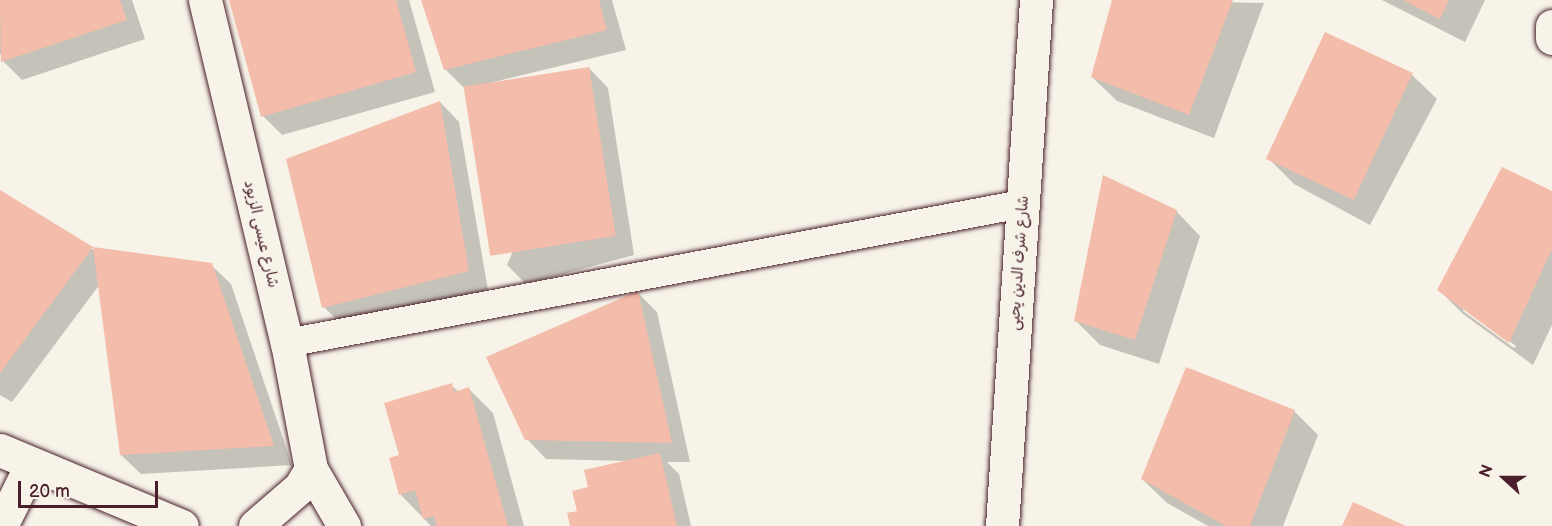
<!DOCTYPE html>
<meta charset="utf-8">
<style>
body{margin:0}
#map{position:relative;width:1552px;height:526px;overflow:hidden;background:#f7f3e8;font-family:"Balsamiq Sans","Playpen Sans Arabic",sans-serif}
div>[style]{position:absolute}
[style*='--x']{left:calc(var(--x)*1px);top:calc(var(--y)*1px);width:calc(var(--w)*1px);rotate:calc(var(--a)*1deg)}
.shadow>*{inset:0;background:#0003}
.building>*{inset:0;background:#f4bcaa;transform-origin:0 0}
.roads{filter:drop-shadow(0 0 2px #4a1f2b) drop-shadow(0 0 2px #4a1f2b)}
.lane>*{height:28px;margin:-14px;padding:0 14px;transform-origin:14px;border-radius:14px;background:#f7f3e8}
.street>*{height:33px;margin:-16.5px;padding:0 16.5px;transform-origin:16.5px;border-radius:16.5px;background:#f7f3e8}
span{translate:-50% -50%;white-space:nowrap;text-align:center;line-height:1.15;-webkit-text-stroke:5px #f7f3e8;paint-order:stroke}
.street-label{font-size:15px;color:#4a1f2b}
.north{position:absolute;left:1474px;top:448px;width:60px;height:60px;-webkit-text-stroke:4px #f7f3e8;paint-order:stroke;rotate:291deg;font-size:16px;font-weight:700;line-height:24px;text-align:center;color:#4a1f2b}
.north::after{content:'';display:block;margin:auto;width:21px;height:27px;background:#4a1f2b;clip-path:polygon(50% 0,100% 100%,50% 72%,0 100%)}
.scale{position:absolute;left:18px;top:481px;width:140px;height:27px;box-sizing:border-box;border:3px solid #4a1f2b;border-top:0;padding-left:8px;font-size:18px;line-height:21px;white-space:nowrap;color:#4a1f2b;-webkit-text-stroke:4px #f7f3e8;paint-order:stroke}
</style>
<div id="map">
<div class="shadow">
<i style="clip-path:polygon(0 0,132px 0,145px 39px,22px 80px,3px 61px,0 53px)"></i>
<i style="clip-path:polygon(230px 0,409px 0,435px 92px,282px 135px,263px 116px)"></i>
<i style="clip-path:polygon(423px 0,612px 0,626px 50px,465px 89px,446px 70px)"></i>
<i style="clip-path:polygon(1113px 0,1264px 3px,1214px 138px,1117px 101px,1092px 77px)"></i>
<i style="clip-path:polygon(1382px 0,1485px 0,1465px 42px)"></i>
<i style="clip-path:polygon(1325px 34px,1412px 75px,1437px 99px,1370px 225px,1294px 184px,1270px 160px)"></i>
<i style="clip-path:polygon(589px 68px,608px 88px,634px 255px,526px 284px,507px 265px)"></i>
<i style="clip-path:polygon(440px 102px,459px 122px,488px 290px,343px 326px,324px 307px)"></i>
<i style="clip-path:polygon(0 191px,95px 251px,211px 265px,231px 284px,292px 465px,141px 474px,121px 455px,100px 284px,12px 402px,0 395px)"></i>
<i style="clip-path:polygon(evenodd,1552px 192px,1552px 325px,1533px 365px,1463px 314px,1439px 290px,1552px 192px,1463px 307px,1516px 346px,1514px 348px,1463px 311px,1463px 307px)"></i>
<i style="clip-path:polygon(1176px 211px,1200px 236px,1159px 364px,1100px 345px,1076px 321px)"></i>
<i style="clip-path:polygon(638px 293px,657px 312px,690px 462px,667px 462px,679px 474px,691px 526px,571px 526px,589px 489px,628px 461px,546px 459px,527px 439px)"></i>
<i style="clip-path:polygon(451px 385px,459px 392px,469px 389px,493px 413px,524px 526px,431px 526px,400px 494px,400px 456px)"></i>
<i style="clip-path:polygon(1294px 411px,1318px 435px,1283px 526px,1208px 526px,1167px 503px,1142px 479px)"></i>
</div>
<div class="building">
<i style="clip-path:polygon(0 0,120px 0,127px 20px,1px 62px)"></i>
<i style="clip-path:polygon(229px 0,396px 0,416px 72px,261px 117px)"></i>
<i style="clip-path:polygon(421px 0,599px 0,607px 30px,444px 70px)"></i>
<i style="clip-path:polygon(1112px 0,1233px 0,1189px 115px,1091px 77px)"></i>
<i style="clip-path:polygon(1403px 0,1449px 0,1440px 19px)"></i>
<i style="left:1325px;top:32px;width:97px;height:140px;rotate:25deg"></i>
<i style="left:589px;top:67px;width:171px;height:127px;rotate:81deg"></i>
<i style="clip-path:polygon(440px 101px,469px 271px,322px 308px,286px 159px)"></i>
<i style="clip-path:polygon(1502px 167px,1552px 191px,1552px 249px,1509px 343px,1437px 290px)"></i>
<i style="clip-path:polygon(1103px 175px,1177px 210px,1135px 340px,1074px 321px)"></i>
<i style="clip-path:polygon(0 190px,93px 247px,0 373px)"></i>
<i style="clip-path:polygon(93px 247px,212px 263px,274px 446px,120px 455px)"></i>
<i style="clip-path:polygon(638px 291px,672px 443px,525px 440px,486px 357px)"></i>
<i style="clip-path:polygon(1186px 367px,1295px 410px,1250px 526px,1226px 526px,1141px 479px)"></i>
<i style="clip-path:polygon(452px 383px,454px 392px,469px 387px,508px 526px,437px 526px,434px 516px,423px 519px,415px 490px,399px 495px,389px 458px,399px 455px,384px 403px)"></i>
<i style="clip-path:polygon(660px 453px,677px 526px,570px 526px,567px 513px,577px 511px,572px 491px,588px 487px,584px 470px)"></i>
<i style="clip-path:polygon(1353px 502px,1406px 526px,1342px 526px)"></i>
</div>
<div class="roads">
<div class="lane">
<i style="--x:287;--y:343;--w:748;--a:-10.71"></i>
</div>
<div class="street">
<i style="--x:205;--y:0;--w:353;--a:76.6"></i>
<i style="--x:287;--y:343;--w:128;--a:79.2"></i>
<i style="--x:311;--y:469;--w:66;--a:59.9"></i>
<i style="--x:1552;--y:26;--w:12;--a:90"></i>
<i style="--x:0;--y:450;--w:197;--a:22.7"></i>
<i style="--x:1;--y:526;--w:68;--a:-63.8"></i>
<i style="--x:255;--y:526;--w:60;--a:-40.9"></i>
<i style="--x:300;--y:487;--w:21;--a:-59"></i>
<i style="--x:1002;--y:526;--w:527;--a:-86.3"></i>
</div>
</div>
<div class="street-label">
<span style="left:261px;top:234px;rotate:77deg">شارع عيسى الزيود</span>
<span style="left:1019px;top:263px;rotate:-86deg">شارع شرف الدين يحيى</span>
</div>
<div class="north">N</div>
<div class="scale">20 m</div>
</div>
